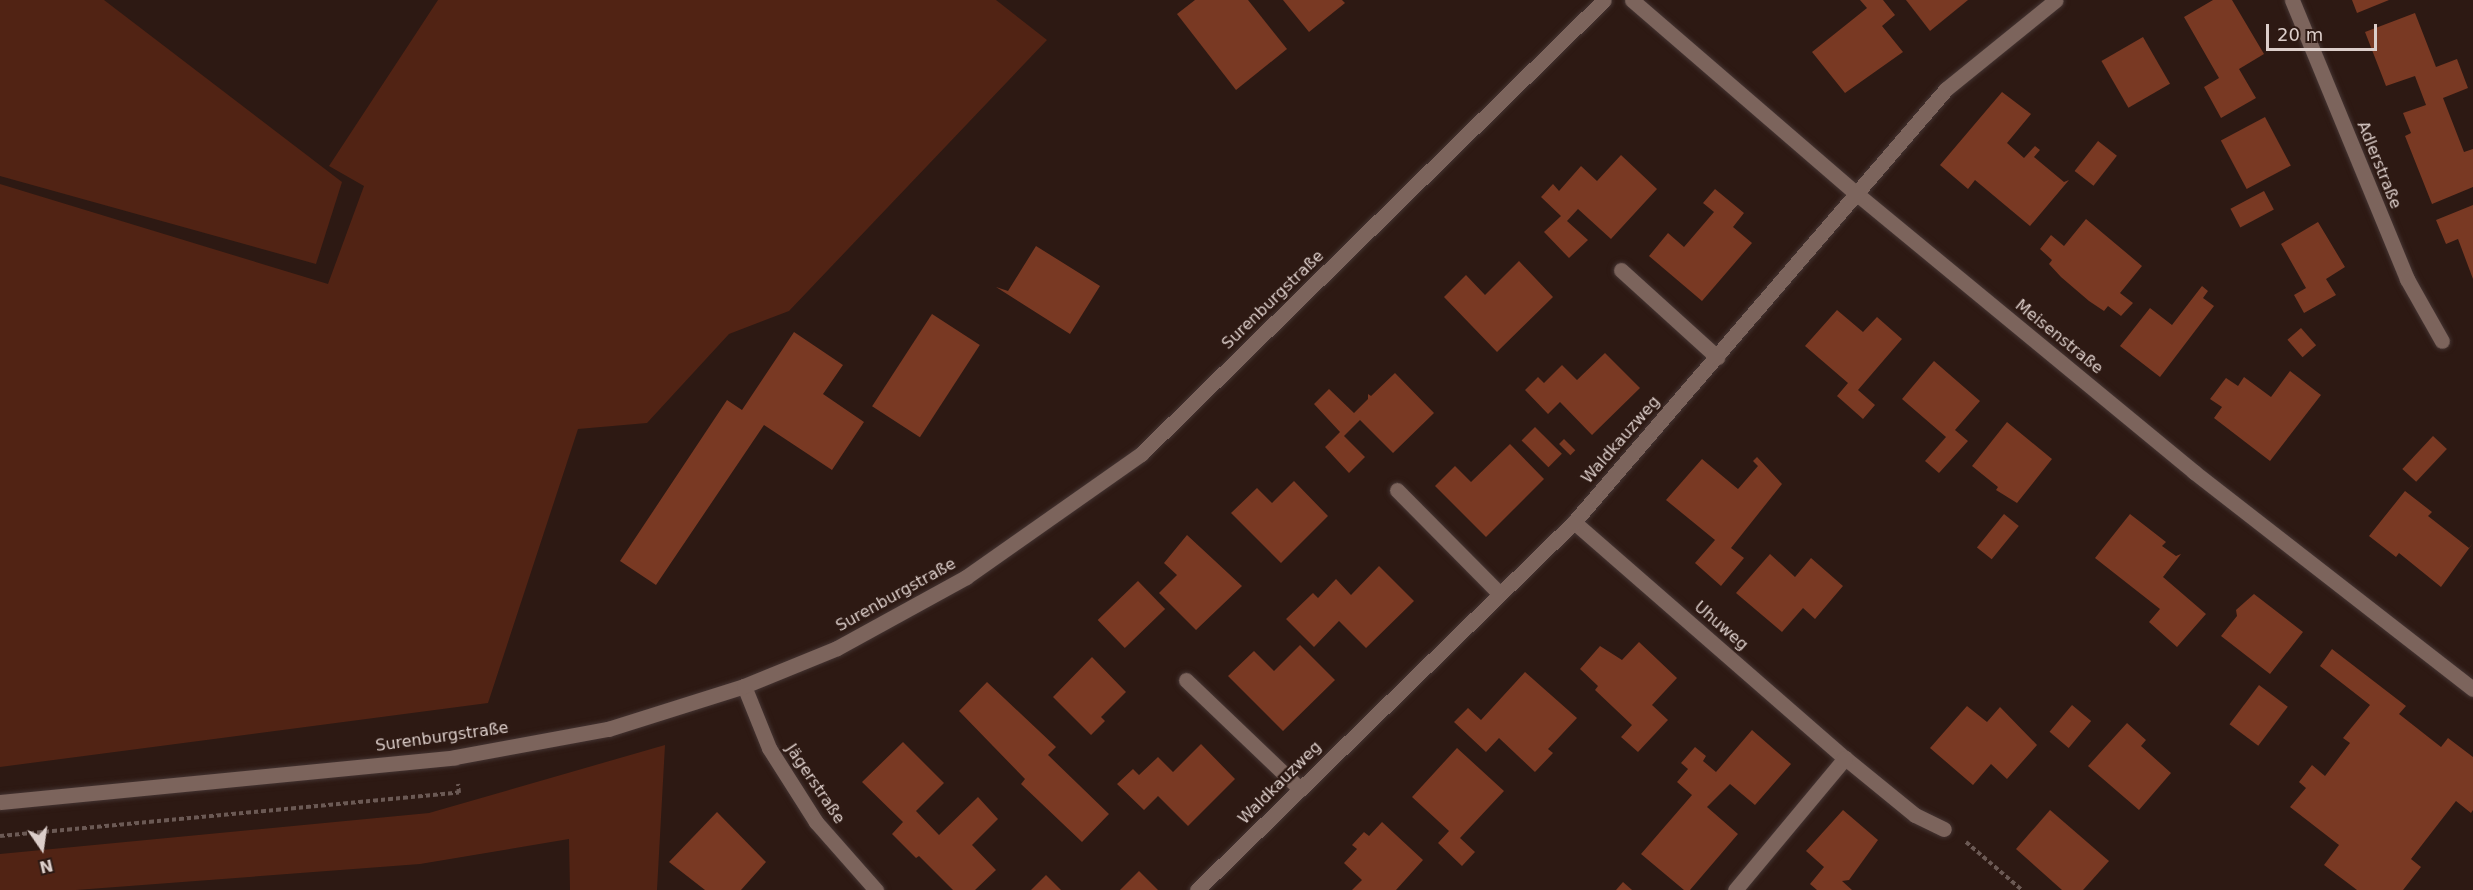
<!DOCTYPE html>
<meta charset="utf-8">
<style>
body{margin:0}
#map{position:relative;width:2473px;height:890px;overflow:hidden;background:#2d1913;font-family:"DejaVu Sans",sans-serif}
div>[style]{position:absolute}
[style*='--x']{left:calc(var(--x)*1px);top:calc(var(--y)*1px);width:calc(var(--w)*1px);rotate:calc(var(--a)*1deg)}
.green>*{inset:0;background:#512314}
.building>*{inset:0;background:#793923;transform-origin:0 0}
.path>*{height:4px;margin-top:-2px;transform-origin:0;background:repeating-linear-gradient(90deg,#6b5954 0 4.5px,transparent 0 7.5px)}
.roads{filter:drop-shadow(0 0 2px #443432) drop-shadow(0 0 2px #443432)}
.lane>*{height:15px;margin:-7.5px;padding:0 7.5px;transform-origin:7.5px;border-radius:7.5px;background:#7c645c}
.street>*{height:15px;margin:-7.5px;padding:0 7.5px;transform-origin:7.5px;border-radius:7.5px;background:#7c645c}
.secondary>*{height:15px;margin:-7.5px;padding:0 7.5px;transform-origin:7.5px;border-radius:7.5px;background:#7c645c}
span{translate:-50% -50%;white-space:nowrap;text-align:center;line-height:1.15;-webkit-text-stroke:4.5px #2d1913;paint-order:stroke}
.street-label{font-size:16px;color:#dcceca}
.north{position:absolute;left:12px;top:818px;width:60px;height:60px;-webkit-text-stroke:4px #2d1913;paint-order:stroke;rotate:167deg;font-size:16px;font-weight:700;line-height:24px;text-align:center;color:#dcceca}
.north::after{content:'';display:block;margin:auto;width:21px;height:27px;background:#dcceca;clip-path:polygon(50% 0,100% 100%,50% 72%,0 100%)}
.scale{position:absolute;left:2266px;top:24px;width:111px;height:27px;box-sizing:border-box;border:3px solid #dcceca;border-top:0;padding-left:8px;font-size:18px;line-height:21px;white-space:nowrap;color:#dcceca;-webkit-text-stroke:4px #2d1913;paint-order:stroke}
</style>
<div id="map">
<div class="green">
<i style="clip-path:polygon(0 0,104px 0,342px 182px,316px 264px,0 176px)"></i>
<i style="clip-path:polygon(438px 0,996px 0,1047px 40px,789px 311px,729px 334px,647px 423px,578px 429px,488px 703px,0 767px,0 184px,328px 284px,364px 186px,329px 166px)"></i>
<i style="clip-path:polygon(665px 745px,657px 890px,570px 890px,569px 839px,420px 864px,76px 890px,0 890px,0 854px,429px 813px)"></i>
</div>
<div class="building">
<i style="clip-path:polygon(1195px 0,1248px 0,1287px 49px,1236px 90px,1177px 14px)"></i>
<i style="clip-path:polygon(1283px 0,1342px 0,1345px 3px,1309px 32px)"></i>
<i style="clip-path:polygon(1860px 0,1883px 0,1895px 15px,1882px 26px,1903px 52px,1845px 93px,1812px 52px,1867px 8px)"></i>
<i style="clip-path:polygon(1906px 0,1968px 0,1930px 31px)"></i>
<i style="clip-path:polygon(2213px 0,2232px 0,2264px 54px,2239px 69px,2256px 98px,2221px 118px,2204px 87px,2219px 78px,2184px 17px)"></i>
<i style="clip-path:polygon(2352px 0,2389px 0,2357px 13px)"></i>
<i style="clip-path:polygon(2415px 13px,2436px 67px,2457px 59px,2468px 88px,2443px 98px,2464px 152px,2473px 149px,2473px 187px,2432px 204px,2405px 136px,2411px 133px,2403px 113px,2426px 105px,2418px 84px,2415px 76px,2386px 86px,2365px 32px)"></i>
<i style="left:2143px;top:37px;width:54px;height:48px;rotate:60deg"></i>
<i style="clip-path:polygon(2002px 92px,2031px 114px,2007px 143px,2024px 158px,2035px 146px,2040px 150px,2034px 157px,2064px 182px,2069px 180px,2030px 226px,1975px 180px,1968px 189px,1940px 165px)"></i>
<i style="left:2265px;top:117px;width:55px;height:50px;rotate:62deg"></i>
<i style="left:2098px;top:141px;width:24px;height:38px;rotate:38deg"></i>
<i style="clip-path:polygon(1621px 155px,1657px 189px,1611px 239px,1578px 209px,1567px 221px,1588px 240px,1569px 258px,1544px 232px,1561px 216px,1541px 197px,1553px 184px,1559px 191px,1581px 166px,1597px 181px)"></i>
<i style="clip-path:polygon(1715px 189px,1744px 213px,1733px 227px,1752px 243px,1702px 301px,1649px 256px,1668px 233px,1684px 247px,1714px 212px,1703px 203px)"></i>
<i style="left:2264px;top:191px;width:21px;height:38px;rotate:62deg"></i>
<i style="clip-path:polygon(2473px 205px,2473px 279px,2458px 239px,2446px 244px,2436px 220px)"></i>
<i style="clip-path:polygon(2086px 219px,2142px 266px,2120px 293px,2133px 303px,2121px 316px,2108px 306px,2104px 311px,2089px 301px,2061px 277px,2049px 264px,2052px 260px,2040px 249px,2051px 235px,2064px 246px)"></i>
<i style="clip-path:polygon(2318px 222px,2345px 267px,2326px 279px,2336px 295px,2304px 313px,2294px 295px,2306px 288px,2281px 244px)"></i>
<i style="clip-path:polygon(1036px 246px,1100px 286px,1070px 334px,996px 287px,1008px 291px)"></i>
<i style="clip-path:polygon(1519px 261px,1553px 297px,1497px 352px,1444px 297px,1466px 275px,1485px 295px)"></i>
<i style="clip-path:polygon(2202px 286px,2208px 291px,2203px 298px,2214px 306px,2160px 377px,2120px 346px,2150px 308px,2172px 325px)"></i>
<i style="clip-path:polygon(1837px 310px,1863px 332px,1877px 317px,1902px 339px,1858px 390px,1875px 405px,1863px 419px,1837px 396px,1848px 383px,1805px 346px)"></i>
<i style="left:932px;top:314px;width:57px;height:110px;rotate:33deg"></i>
<i style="left:2301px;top:328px;width:23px;height:18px;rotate:49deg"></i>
<i style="clip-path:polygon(794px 332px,843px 365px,823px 394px,864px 422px,832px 470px,764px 425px,656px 585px,620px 561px,727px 400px,742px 410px)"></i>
<i style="clip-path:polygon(1605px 353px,1640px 388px,1592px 435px,1560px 402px,1548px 414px,1525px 390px,1538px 377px,1544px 383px,1562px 365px,1577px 380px)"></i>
<i style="clip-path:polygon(1934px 361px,1980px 401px,1955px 430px,1968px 441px,1939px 473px,1925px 461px,1946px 437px,1902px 399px)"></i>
<i style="clip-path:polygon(2290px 371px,2321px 395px,2270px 461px,2214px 418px,2222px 407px,2210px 399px,2226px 378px,2238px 386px,2244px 377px,2271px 397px)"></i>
<i style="clip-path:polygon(1395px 373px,1434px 413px,1393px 453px,1360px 420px,1344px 436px,1365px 457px,1349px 473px,1325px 447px,1340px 432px,1314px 404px,1329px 389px,1354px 413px,1368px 399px,1368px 394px,1371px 396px)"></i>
<i style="clip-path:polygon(2007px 422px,2052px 459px,2017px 503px,1996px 490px,1998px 487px,1972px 466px)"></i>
<i style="left:1535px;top:427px;width:38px;height:19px;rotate:45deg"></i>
<i style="left:2433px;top:436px;width:19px;height:45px;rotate:43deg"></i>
<i style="left:1564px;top:439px;width:16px;height:7px;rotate:45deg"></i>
<i style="clip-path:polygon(1510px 444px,1544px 479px,1486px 537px,1435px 486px,1455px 466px,1471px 482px)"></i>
<i style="clip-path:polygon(1757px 457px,1782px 484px,1731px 548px,1744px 558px,1721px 586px,1695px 563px,1715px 540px,1666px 500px,1702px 459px,1738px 489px,1758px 466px,1753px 461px)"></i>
<i style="clip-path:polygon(1294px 481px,1328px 516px,1281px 563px,1231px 513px,1257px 488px,1272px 503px)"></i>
<i style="clip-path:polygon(2405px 491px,2432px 512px,2428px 516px,2469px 548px,2473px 543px,2441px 587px,2399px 553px,2396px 557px,2369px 536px)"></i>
<i style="left:2004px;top:514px;width:19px;height:43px;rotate:39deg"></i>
<i style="clip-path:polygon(2130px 514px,2166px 542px,2162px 546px,2176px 556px,2181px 554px,2163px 577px,2206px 614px,2177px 647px,2149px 622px,2160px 609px,2095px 558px)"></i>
<i style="clip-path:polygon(1187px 535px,1242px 586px,1196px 630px,1159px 593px,1177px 575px,1164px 563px)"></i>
<i style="clip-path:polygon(1770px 554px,1795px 577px,1811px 558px,1843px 586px,1815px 619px,1803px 608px,1782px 632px,1736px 593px)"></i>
<i style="clip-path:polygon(1379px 566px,1414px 601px,1366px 648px,1339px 621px,1314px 647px,1286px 619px,1313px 593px,1318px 598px,1336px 579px,1351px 595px)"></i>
<i style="left:1138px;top:581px;width:39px;height:56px;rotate:46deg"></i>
<i style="clip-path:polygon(2254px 594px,2303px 632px,2270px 674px,2221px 636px,2237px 616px,2236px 610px)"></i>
<i style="clip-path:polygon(1639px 642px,1677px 678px,1652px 705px,1668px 720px,1638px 752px,1621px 737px,1632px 725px,1595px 690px,1598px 686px,1580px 669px,1600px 646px,1622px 660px)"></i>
<i style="clip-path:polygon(1300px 645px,1335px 680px,1283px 731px,1228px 676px,1254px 651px,1274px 671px)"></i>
<i style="clip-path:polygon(2332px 649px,2406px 706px,2399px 714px,2441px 747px,2448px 738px,2473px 757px,2473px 810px,2471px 813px,2456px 801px,2411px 859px,2421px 867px,2403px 890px,2357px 890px,2324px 865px,2339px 845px,2290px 807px,2306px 788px,2299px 782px,2312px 765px,2325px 776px,2350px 743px,2343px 738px,2370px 705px,2320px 666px)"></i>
<i style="clip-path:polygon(1092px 657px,1126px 692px,1101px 717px,1105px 721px,1091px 735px,1053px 697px)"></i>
<i style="clip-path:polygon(1525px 672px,1577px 718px,1548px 749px,1553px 753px,1535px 772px,1499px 738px,1486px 752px,1454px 722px,1468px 708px,1481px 720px)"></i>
<i style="clip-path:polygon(987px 682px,1056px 747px,1048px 755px,1109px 814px,1082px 842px,1021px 784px,1025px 779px,959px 711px)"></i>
<i style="left:2259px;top:685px;width:36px;height:49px;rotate:37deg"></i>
<i style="left:2072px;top:705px;width:25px;height:35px;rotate:40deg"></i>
<i style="clip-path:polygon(1967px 706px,1987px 722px,2000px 707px,2037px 745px,2007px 779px,1991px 764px,1973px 785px,1930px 748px)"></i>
<i style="clip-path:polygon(2127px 723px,2146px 740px,2141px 746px,2171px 773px,2139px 810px,2088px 766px)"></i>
<i style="clip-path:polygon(1752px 730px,1791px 764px,1755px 805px,1730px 784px,1707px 807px,1738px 834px,1690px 890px,1684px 890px,1641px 854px,1692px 795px,1677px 782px,1688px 769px,1681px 763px,1695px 747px,1706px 756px,1703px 761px,1716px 772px)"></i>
<i style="clip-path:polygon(903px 742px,944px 783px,916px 811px,939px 835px,978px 797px,998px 819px,972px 845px,996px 870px,975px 890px,953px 890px,919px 856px,916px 858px,892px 834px,903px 822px,862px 782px)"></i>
<i style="clip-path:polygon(1201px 744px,1235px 779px,1188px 826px,1158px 796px,1144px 810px,1117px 784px,1133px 769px,1139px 775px,1158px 757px,1173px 772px)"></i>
<i style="clip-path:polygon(1457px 748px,1504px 791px,1460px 838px,1475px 852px,1462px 866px,1438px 843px,1449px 831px,1412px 797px)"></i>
<i style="clip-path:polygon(1843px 810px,1878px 840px,1849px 880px,1842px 881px,1852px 890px,1817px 890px,1810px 884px,1824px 867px,1806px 851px)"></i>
<i style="clip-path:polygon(2050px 810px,2109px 861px,2083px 890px,2062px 890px,2016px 849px)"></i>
<i style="clip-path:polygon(717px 812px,766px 862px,741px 890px,705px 890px,669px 862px)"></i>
<i style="clip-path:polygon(1382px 822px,1423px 860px,1396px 890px,1352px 890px,1362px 880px,1344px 863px,1357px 849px,1352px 845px,1364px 832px,1369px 836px)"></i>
<i style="clip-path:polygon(1139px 871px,1158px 890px,1120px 890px)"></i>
<i style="clip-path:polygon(1046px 875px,1061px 890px,1031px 890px)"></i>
<i style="clip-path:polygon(1623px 882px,1632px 890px,1616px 890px)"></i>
</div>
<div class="path">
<i style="--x:0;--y:836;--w:461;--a:-5.4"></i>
<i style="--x:459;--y:793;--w:9;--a:-96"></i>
<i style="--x:1966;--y:842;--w:74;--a:40.6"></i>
</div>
<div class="roads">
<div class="lane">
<i style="--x:1621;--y:270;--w:130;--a:42.2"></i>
<i style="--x:1397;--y:490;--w:145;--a:45.3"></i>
<i style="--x:1186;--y:680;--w:158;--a:43.7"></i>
</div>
<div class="street">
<i style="--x:1632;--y:0;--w:297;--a:40.8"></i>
<i style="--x:1857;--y:194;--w:437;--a:39.5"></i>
<i style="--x:2194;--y:472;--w:353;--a:37.9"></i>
<i style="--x:2292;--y:0;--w:302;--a:67.6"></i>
<i style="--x:2407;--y:279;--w:71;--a:60.6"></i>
<i style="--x:1574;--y:522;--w:359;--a:41.1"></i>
<i style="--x:1845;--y:758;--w:90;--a:39.2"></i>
<i style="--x:1915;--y:815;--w:32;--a:26"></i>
<i style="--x:744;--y:686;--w:67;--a:68"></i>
<i style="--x:769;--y:748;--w:88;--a:57.6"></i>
<i style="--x:816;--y:822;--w:91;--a:48.6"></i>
<i style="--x:1197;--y:890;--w:527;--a:-44.31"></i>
<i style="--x:1574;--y:522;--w:571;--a:-49.33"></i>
<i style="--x:1946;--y:89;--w:141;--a:-39"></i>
<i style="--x:1735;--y:890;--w:172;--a:-50.2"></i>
</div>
<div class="secondary">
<i style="--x:0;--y:802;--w:457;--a:-5.6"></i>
<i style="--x:455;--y:757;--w:156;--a:-10.4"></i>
<i style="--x:608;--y:729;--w:143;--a:-17.5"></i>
<i style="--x:744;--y:686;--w:100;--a:-22.2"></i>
<i style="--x:837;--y:648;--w:147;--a:-28.8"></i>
<i style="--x:966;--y:577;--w:214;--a:-35.1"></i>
<i style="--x:1141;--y:454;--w:648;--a:-44.44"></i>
</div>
</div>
<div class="street-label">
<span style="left:2379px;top:165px;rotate:68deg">Adlerstraße</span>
<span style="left:1273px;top:300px;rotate:-44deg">Surenburgstraße</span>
<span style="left:2059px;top:337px;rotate:39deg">Meisenstraße</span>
<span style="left:1621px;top:440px;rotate:-49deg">Waldkauzweg</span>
<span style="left:896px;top:595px;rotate:-29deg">Surenburgstraße</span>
<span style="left:1721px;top:626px;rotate:41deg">Uhuweg</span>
<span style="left:442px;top:737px;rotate:-8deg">Surenburgstraße</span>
<span style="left:1280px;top:783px;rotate:-45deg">Waldkauzweg</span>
<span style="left:815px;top:784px;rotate:56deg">Jägerstraße</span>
</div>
<div class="north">N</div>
<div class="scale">20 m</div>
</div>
